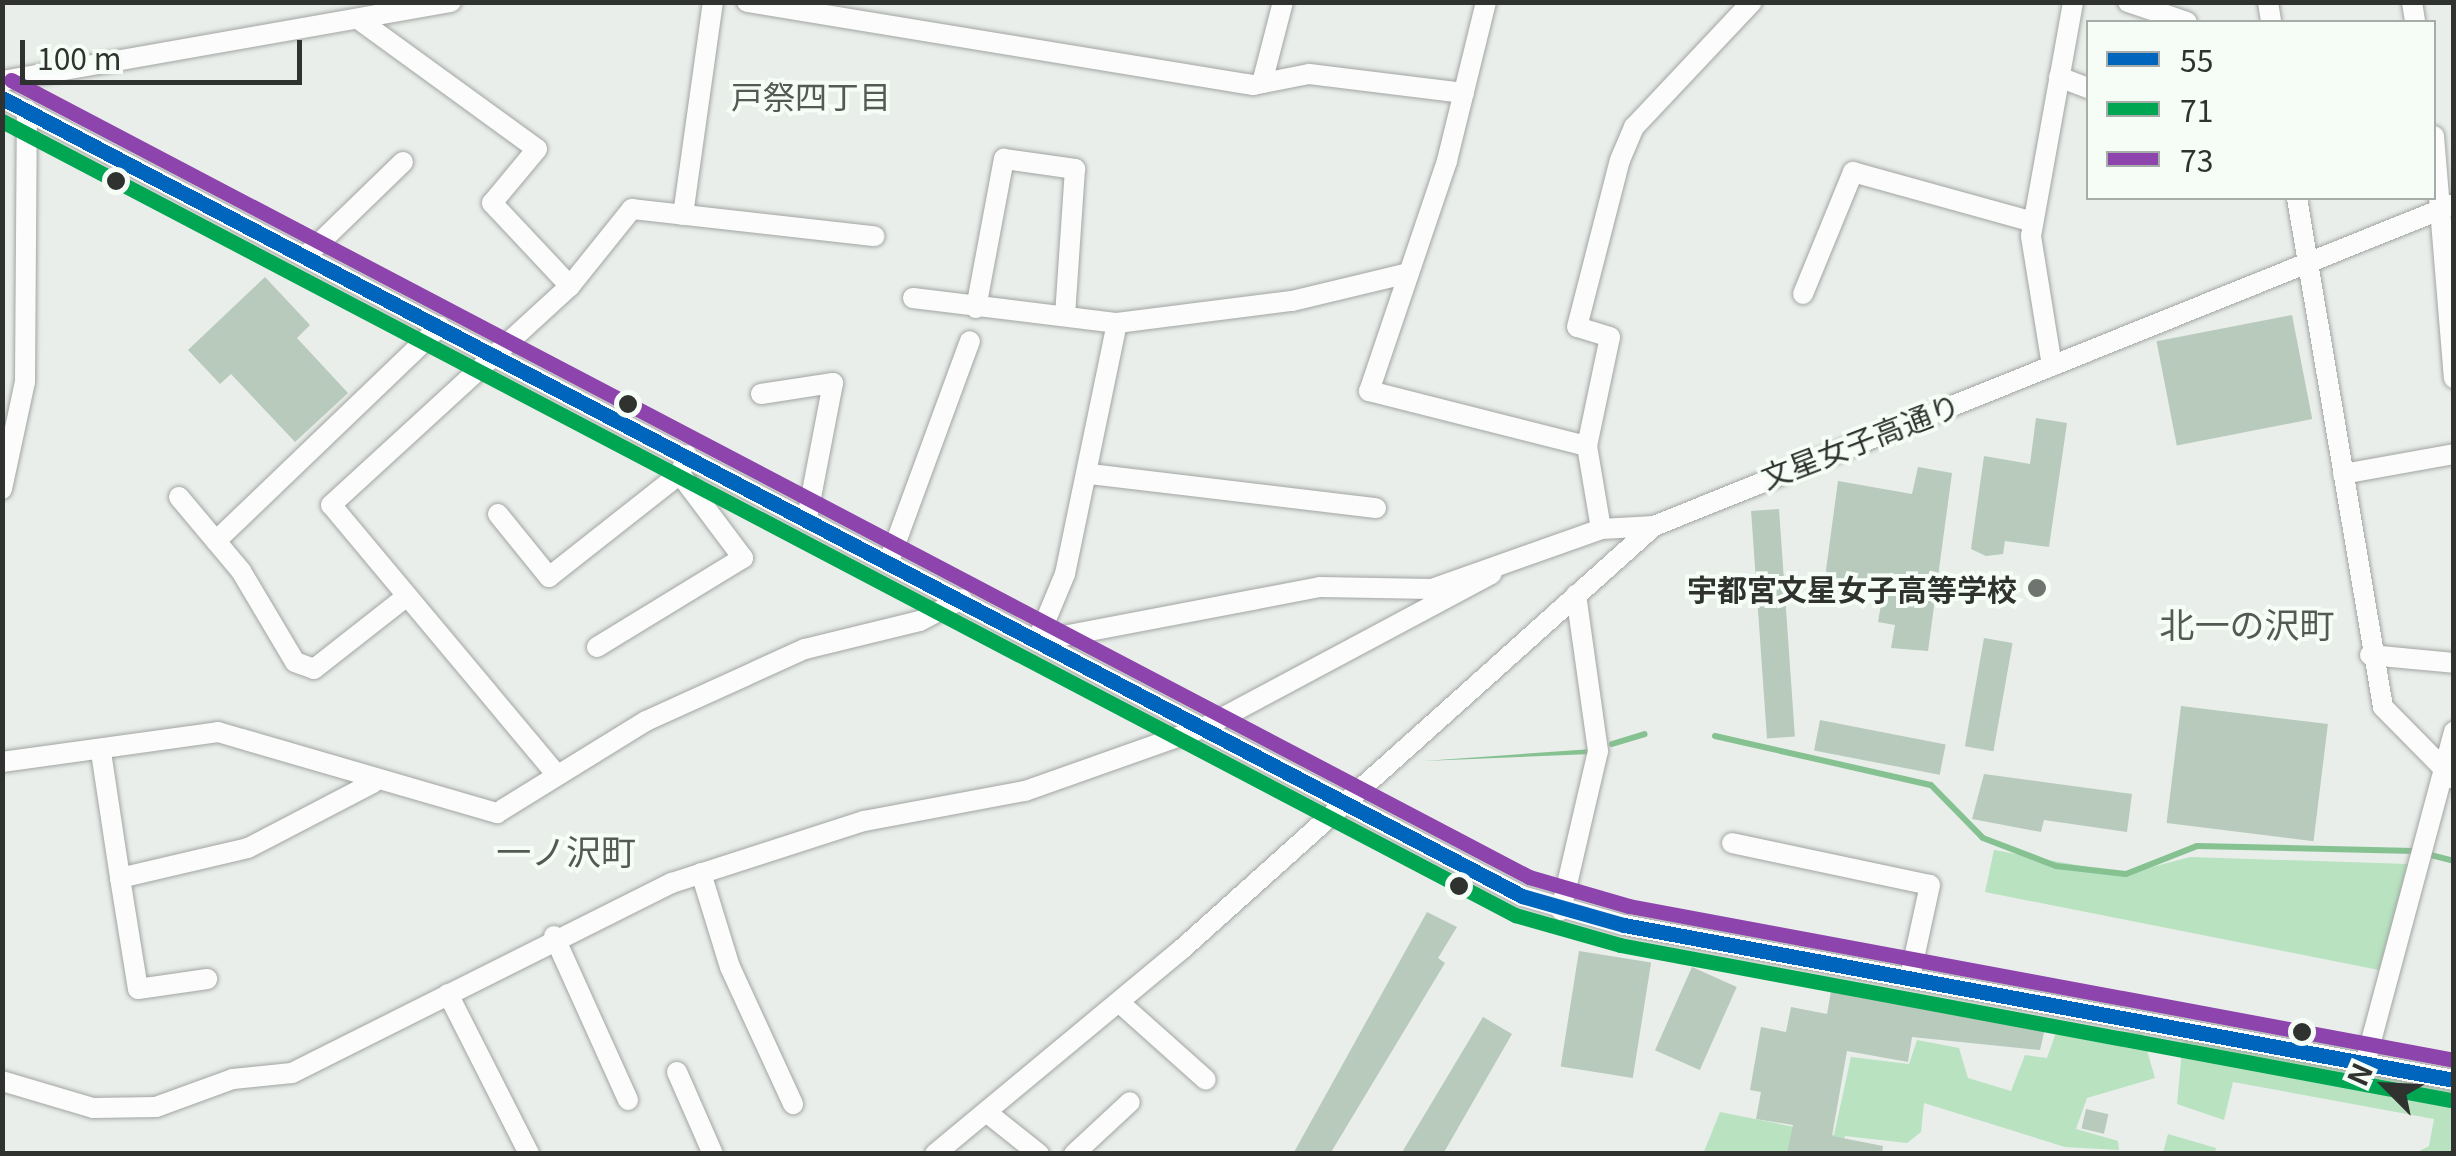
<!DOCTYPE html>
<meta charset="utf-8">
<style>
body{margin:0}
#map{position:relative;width:2456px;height:1156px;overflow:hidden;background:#e9eeea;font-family:Georgia,"Noto Sans JP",serif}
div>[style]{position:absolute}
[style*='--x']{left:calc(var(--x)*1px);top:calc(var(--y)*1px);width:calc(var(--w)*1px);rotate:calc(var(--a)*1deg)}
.green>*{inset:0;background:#b8e2c0}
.water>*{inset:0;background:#86c192}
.stream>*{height:6px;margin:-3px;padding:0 3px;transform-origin:3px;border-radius:3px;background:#86c192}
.building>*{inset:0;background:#b7cabb;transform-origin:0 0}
.roads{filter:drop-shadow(0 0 2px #a2a5a2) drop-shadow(0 0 2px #a2a5a2)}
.minor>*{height:20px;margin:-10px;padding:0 10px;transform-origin:10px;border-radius:10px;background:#fcfcfc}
.bus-1>*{height:15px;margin:-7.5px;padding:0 7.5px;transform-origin:7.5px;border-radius:7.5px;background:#0065bd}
.bus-2>*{height:15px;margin:-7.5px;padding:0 7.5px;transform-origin:7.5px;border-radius:7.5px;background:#00a651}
.bus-3>*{height:15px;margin:-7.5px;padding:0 7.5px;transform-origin:7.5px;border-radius:7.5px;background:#8e44ad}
.dots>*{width:28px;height:28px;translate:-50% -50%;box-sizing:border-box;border:5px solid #f6fdf7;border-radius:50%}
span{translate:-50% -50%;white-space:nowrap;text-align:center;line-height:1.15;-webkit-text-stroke:8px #f6fdf7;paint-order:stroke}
.street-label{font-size:30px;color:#2f322f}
.poi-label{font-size:30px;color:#2f322f;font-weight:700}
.right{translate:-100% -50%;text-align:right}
.neighbourhood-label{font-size:32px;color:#545954}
.quarter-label{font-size:35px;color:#545954}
.frame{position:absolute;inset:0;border:5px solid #2f322f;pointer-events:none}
.legend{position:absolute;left:2086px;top:20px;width:350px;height:180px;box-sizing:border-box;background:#f6fdf7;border:2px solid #a6aca7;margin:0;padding:12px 18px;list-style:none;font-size:30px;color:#2f322f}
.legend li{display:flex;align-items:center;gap:20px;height:50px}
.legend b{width:50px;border:2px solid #a6aca7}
.north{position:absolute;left:2336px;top:1036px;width:100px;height:100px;-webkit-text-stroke:8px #f6fdf7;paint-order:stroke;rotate:294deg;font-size:28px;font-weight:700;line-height:40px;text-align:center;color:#2f322f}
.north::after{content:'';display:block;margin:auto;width:35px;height:45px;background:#2f322f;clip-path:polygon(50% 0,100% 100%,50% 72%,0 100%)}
.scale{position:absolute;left:20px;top:40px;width:282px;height:45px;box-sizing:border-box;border:5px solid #2f322f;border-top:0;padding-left:12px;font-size:30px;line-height:35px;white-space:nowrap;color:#2f322f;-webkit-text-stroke:8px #f6fdf7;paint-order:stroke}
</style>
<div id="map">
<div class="green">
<i style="clip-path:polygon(1994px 850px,2126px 874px,2190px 857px,2409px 864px,2379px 970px,1985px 892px)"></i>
<i style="clip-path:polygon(2058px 1027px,2142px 1033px,2155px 1078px,2087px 1098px,2076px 1129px,2118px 1141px,2119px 1150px,2065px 1147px,1924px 1103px,1921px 1132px,1907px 1143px,1845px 1136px,1841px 1153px,1703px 1154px,1720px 1112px,1834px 1135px,1851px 1057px,1909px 1064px,1917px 1040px,1959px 1048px,1968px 1078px,2011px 1091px,2025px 1055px,2047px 1058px)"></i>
<i style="clip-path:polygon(2183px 1039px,2453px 1091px,2453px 1153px,2416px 1153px,2429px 1146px,2434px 1119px,2233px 1082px,2224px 1120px,2177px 1104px)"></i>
<i style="clip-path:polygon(2168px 1134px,2216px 1148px,2215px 1153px,2163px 1153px)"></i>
</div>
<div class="water">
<i style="clip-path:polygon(1592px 749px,1591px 754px,1424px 761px)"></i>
</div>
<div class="stream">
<i style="--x:1715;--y:736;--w:221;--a:12.8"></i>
<i style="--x:1931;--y:785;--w:74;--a:45.5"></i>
<i style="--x:1983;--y:838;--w:78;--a:21"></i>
<i style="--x:2056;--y:866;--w:70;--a:6.5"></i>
<i style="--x:2126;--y:874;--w:76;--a:-21.5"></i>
<i style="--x:2197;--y:846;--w:218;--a:1.3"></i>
<i style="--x:2415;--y:851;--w:40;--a:14.4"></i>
<i style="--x:1612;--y:744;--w:34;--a:-17"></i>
</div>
<div class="building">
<i style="clip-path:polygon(265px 277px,310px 325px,297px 338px,348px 393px,295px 442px,231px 374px,220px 384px,188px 350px)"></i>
<i style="left:2292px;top:315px;width:106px;height:138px;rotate:79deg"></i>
<i style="clip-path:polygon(2036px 418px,2067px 423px,2049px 547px,2005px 541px,2003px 554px,1986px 556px,1971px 549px,1984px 456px,2030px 464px)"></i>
<i style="clip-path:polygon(1918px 467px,1952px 473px,1928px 651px,1891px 648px,1895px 625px,1878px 622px,1883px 593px,1830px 583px,1826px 570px,1838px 481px,1912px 494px)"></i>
<i style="left:1779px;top:509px;width:228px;height:28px;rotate:86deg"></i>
<i style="left:1984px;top:638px;width:29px;height:110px;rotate:10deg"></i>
<i style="left:2181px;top:706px;width:148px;height:118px;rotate:7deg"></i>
<i style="left:1820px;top:720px;width:128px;height:31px;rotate:11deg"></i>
<i style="clip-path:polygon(1984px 774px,2132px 794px,2127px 832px,2044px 820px,2041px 832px,1972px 819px)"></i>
<i style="clip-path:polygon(1427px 912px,1457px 927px,1438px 958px,1445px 963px,1330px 1154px,1293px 1154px)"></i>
<i style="left:1579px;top:951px;width:73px;height:117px;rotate:9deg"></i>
<i style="left:1692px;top:967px;width:49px;height:91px;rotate:24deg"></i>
<i style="clip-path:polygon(1833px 980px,2016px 1012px,2046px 1024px,2040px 1050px,1912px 1037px,1908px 1062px,1847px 1051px,1832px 1136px,1883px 1146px,1882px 1154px,1787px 1154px,1793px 1125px,1756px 1119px,1761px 1092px,1750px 1090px,1761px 1027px,1786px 1032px,1791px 1007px,1827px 1014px)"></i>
<i style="clip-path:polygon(1483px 1017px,1512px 1034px,1443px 1154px,1401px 1154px)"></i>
<i style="left:2086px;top:1109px;width:23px;height:20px;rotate:13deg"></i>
</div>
<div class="roads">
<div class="minor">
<i style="--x:747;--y:2;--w:513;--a:9.32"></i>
<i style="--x:1253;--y:85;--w:57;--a:-11.1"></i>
<i style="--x:1309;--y:74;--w:156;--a:7"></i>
<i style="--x:1486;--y:2;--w:164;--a:103.8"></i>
<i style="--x:1447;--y:161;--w:243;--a:108.7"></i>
<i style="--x:1369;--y:391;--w:225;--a:14.2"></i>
<i style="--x:1587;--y:446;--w:84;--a:80.4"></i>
<i style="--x:2128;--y:2;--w:62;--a:18.7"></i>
<i style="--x:2268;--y:2;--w:20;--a:81"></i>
<i style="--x:2412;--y:2;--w:20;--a:81"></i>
<i style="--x:358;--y:19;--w:221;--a:36"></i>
<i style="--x:537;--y:149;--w:70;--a:129.8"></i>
<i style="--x:492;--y:203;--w:114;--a:46.8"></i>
<i style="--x:2059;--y:77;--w:31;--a:21"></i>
<i style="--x:2;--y:81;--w:456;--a:-10"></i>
<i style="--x:1262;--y:83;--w:84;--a:-75.5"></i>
<i style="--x:2;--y:98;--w:1717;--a:27.7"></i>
<i style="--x:1522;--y:896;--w:106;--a:15.9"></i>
<i style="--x:1624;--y:925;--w:844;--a:10.58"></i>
<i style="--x:2434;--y:136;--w:243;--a:85.3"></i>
<i style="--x:2297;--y:198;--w:516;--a:80.41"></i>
<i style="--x:2383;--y:707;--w:101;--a:45.4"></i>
<i style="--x:683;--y:215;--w:215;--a:-82"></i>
<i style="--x:306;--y:256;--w:135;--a:-44.1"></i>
<i style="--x:1803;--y:294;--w:132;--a:-67.7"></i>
<i style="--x:1853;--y:172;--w:187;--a:15.5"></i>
<i style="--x:913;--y:298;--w:206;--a:7"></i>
<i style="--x:1117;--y:323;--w:176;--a:-7.2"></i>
<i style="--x:1292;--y:301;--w:120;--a:-13.5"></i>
<i style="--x:976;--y:308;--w:152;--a:-79.4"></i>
<i style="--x:1004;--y:159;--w:72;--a:8"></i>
<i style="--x:1075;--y:169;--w:146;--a:93.9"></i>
<i style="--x:2052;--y:366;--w:132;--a:-99.2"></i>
<i style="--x:2031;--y:236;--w:238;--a:-79.8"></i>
<i style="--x:761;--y:394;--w:73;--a:-8.7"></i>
<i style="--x:833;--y:383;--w:137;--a:100.9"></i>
<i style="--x:1587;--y:446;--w:111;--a:-78.1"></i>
<i style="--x:1610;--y:337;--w:34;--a:-163"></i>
<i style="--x:1577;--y:327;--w:172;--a:-75.6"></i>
<i style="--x:1620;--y:160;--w:36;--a:-67"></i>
<i style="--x:1634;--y:127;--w:172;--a:-46.7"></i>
<i style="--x:1090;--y:474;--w:288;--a:6.8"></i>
<i style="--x:2343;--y:474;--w:113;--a:-10.2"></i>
<i style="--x:2;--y:489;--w:109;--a:-77.9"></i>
<i style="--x:25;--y:382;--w:272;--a:-89.6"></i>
<i style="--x:179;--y:497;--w:97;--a:50"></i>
<i style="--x:241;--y:571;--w:106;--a:59.3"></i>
<i style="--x:295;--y:662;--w:20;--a:20"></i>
<i style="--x:314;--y:669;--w:118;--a:-38.1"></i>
<i style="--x:498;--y:514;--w:81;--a:51"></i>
<i style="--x:549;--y:577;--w:167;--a:-38.2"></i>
<i style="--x:216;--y:541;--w:310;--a:-43.8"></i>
<i style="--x:889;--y:561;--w:234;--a:-69.8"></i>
<i style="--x:1037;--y:641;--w:288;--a:-10.8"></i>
<i style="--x:1320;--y:587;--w:112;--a:1"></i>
<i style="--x:1432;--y:589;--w:179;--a:-19.5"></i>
<i style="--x:1601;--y:529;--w:53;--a:-3.2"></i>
<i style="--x:1037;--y:641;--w:73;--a:-67.3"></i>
<i style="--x:1065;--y:574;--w:256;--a:-78.3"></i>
<i style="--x:597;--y:647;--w:171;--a:-31.4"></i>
<i style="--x:743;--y:558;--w:105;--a:-126.9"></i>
<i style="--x:680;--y:474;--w:20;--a:-70"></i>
<i style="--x:2370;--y:655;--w:84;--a:5.4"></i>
<i style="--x:101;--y:752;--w:127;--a:81.4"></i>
<i style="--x:120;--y:878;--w:131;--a:-13.2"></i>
<i style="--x:248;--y:848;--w:141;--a:-27.5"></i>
<i style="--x:2;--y:762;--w:218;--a:-7.9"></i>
<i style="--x:218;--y:732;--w:291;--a:16.2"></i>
<i style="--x:497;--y:813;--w:175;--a:-31.7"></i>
<i style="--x:646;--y:721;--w:175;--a:-24.4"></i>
<i style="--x:805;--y:649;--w:118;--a:-13.7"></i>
<i style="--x:920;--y:621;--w:47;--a:-27.6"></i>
<i style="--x:557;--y:775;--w:352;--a:-129.9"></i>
<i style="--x:331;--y:505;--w:324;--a:-42.5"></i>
<i style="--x:570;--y:286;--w:99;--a:-51.2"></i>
<i style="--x:632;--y:209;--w:244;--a:6.4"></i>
<i style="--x:1732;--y:843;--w:202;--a:12"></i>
<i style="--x:1930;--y:885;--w:94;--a:102.3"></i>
<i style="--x:701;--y:873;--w:98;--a:72.9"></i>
<i style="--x:730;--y:967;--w:151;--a:65.3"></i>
<i style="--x:120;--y:878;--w:112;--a:80.8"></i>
<i style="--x:138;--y:989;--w:70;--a:-8.2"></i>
<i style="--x:1561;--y:910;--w:163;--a:-76.9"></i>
<i style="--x:1598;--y:751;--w:158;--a:-98"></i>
<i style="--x:554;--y:936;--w:180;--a:65.7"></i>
<i style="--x:448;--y:994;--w:179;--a:63.1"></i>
<i style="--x:1120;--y:1003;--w:115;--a:41.8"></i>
<i style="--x:2366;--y:1060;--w:340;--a:-75"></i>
<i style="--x:677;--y:1072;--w:90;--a:66.3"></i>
<i style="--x:2;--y:1081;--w:95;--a:16.5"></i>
<i style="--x:93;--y:1108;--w:63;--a:-0.9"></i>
<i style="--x:156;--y:1107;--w:82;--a:-20"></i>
<i style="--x:233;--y:1079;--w:59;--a:-5.8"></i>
<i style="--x:292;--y:1073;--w:425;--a:-26.6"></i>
<i style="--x:672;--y:883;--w:202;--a:-17.9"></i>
<i style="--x:864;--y:821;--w:164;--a:-10.6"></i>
<i style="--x:1025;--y:791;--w:189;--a:-19.5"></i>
<i style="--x:1203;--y:728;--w:327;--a:-28.1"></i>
<i style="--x:990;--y:1115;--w:63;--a:38.5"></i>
<i style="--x:935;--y:1154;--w:321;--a:-39.7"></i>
<i style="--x:1182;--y:949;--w:634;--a:-41.87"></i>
<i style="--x:1654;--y:526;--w:862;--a:-21.92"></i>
<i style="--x:1074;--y:1154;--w:76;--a:-42.9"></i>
</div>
</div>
<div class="bus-1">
<i style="--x:2;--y:98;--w:1717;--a:27.7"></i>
<i style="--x:1522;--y:896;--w:106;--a:15.9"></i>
<i style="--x:1624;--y:925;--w:844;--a:10.58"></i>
</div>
<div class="bus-2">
<i style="--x:2;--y:121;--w:1709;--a:27.69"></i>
<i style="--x:1515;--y:915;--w:109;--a:15.9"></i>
<i style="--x:1620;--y:945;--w:844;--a:10.58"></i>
</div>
<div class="bus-3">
<i style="--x:11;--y:80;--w:1715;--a:27.7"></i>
<i style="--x:1529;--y:877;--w:104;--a:16.2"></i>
<i style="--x:1629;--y:906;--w:839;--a:10.57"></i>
</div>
<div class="dots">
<i style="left:116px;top:181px;background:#2f322f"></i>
<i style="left:628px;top:404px;background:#2f322f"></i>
<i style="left:2037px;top:588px;background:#707470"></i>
<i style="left:1459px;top:886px;background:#2f322f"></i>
<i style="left:2302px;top:1032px;background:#2f322f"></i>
</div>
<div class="street-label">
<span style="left:1860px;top:440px;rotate:-21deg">文星女子高通り</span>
</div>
<div class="poi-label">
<span class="right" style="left:2017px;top:588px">宇都宮文星女子高等学校</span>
</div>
<div class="neighbourhood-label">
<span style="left:811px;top:95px">戸祭四丁目</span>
</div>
<div class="quarter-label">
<span style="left:2247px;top:623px">北一の沢町</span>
<span style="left:566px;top:850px">一ノ沢町</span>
</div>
<div class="frame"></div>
<ul class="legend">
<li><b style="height:12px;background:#0065bd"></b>55</li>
<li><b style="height:12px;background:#00a651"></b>71</li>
<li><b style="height:12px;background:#8e44ad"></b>73</li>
</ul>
<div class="north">N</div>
<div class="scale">100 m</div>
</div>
